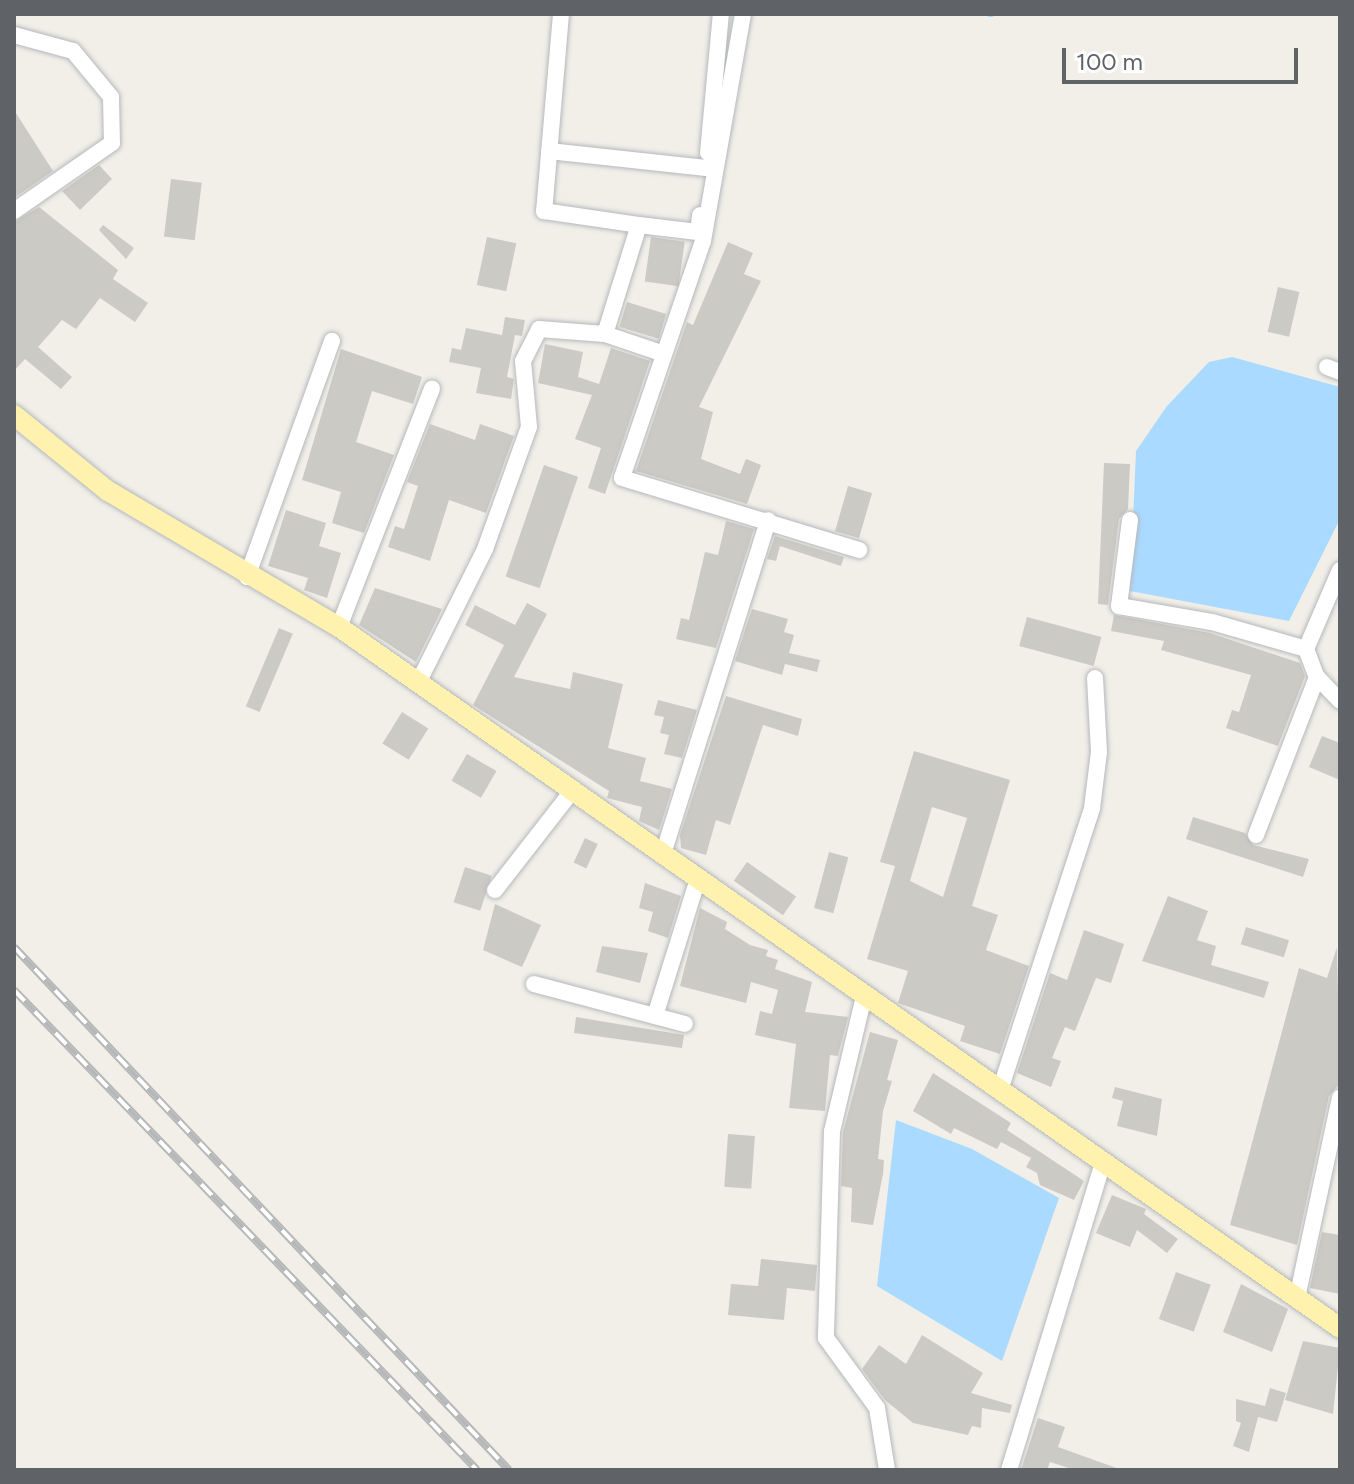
<!DOCTYPE html>
<style>
body{margin:0}
#map{position:relative;width:1354px;height:1484px;overflow:hidden;background:#f1efe8;font-family:Figtree,sans-serif}
div>[style]{position:absolute}
[style*='--x']{left:calc(var(--x)*1px);top:calc(var(--y)*1px);width:calc(var(--w)*1px);rotate:calc(var(--a)*1deg)}
.water>*{inset:0;background:#aadaff}
.stream>*{height:5px;margin:-2.5px;padding:0 2.5px;transform-origin:2.5px;border-radius:2.5px;background:#aadaff}
.building>*{inset:0;background:#cccac5;transform-origin:0 0}
.roads{filter:drop-shadow(0 0 2px #b5b8bc) drop-shadow(0 0 2px #b5b8bc)}
.minor>*{height:16px;margin:-8px;padding:0 8px;transform-origin:8px;border-radius:8px;background:#fff}
.major>*{height:20px;margin:-10px;padding:0 10px;transform-origin:10px;border-radius:10px;background:#fff2af}
.rail>*{height:8px;margin-top:-4px;transform-origin:0;background:repeating-linear-gradient(90deg,#fff 0 15px,#b6b7b8 0 30px);box-sizing:border-box;border-block:2px solid #b6b7b8}
span{translate:-50% -50%;white-space:nowrap;text-align:center;line-height:1.15;-webkit-text-stroke:6px #fff;paint-order:stroke}
.frame{position:absolute;inset:0;border:16px solid #5f6368;pointer-events:none}
.scale{position:absolute;left:1062px;top:48px;width:236px;height:36px;box-sizing:border-box;border:4px solid #5f6368;border-top:0;padding-left:10px;font-size:24px;line-height:28px;white-space:nowrap;color:#5f6368;-webkit-text-stroke:6px #fff;paint-order:stroke}
</style>
<div id="map">
<div class="water">
<i style="clip-path:polygon(1232px 357px,1340px 387px,1340px 519px,1289px 621px,1130px 591px,1136px 451px,1167px 406px,1209px 362px)"></i>
<i style="clip-path:polygon(896px 1120px,972px 1149px,1059px 1198px,1002px 1361px,877px 1286px)"></i>
</div>
<div class="stream">
<i style="--x:989;--y:14;--w:2;--a:0"></i>
</div>
<div class="building">
<i style="clip-path:polygon(14px 110px,53px 171px,14px 198px)"></i>
<i style="clip-path:polygon(99px 165px,112px 179px,80px 210px,62px 191px)"></i>
<i style="left:171px;top:179px;width:31px;height:58px;rotate:7deg"></i>
<i style="clip-path:polygon(39px 207px,118px 270px,113px 279px,148px 303px,135px 322px,100px 298px,76px 329px,62px 320px,38px 347px,72px 377px,61px 389px,25px 359px,14px 371px,14px 222px)"></i>
<i style="clip-path:polygon(103px 225px,134px 248px,126px 259px,99px 230px)"></i>
<i style="left:487px;top:237px;width:30px;height:49px;rotate:12deg"></i>
<i style="left:651px;top:237px;width:34px;height:45px;rotate:8deg"></i>
<i style="clip-path:polygon(728px 242px,753px 253px,744px 274px,761px 281px,699px 407px,713px 412px,701px 459px,740px 474px,746px 459px,761px 465px,747px 504px,636px 471px,687px 322px,693px 325px)"></i>
<i style="left:1278px;top:287px;width:22px;height:46px;rotate:13deg"></i>
<i style="left:627px;top:302px;width:41px;height:26px;rotate:17deg"></i>
<i style="clip-path:polygon(505px 317px,525px 320px,522px 336px,515px 335px,507px 377px,514px 379px,511px 399px,476px 393px,481px 368px,449px 362px,452px 348px,461px 350px,466px 328px,502px 335px)"></i>
<i style="clip-path:polygon(545px 344px,583px 352px,578px 377px,599px 384px,611px 348px,650px 361px,605px 494px,588px 488px,601px 448px,575px 439px,592px 395px,538px 383px)"></i>
<i style="clip-path:polygon(341px 349px,422px 377px,413px 404px,372px 391px,356px 442px,394px 455px,364px 533px,332px 523px,341px 492px,302px 480px)"></i>
<i style="clip-path:polygon(430px 424px,475px 440px,480px 424px,514px 436px,486px 513px,449px 500px,430px 561px,388px 547px,395px 526px,404px 529px,418px 486px,407px 482px)"></i>
<i style="clip-path:polygon(1104px 463px,1130px 464px,1128px 509px,1119px 519px,1108px 605px,1098px 604px)"></i>
<i style="left:544px;top:465px;width:36px;height:118px;rotate:19deg"></i>
<i style="left:848px;top:486px;width:25px;height:47px;rotate:16deg"></i>
<i style="clip-path:polygon(286px 510px,326px 523px,319px 546px,341px 553px,327px 598px,304px 590px,308px 578px,268px 566px)"></i>
<i style="clip-path:polygon(726px 521px,754px 529px,716px 648px,676px 639px,681px 618px,689px 620px,705px 552px,718px 555px)"></i>
<i style="clip-path:polygon(775px 536px,844px 557px,841px 566px,780px 546px,776px 561px,767px 559px)"></i>
<i style="clip-path:polygon(375px 588px,442px 609px,416px 662px,359px 625px)"></i>
<i style="clip-path:polygon(527px 603px,547px 614px,514px 677px,570px 689px,573px 672px,623px 684px,608px 748px,646px 758px,640px 781px,672px 789px,659px 830px,639px 821px,642px 807px,607px 798px,609px 791px,473px 705px,504px 645px,465px 625px,475px 605px,515px 625px)"></i>
<i style="clip-path:polygon(752px 609px,788px 619px,784px 632px,794px 635px,789px 653px,820px 660px,817px 672px,785px 664px,782px 675px,735px 661px)"></i>
<i style="clip-path:polygon(1114px 615px,1210px 633px,1300px 663px,1305px 676px,1278px 746px,1226px 728px,1232px 710px,1239px 712px,1251px 675px,1161px 650px,1164px 641px,1111px 631px)"></i>
<i style="left:1027px;top:617px;width:77px;height:30px;rotate:15deg"></i>
<i style="left:279px;top:628px;width:15px;height:85px;rotate:23deg"></i>
<i style="clip-path:polygon(726px 696px,802px 719px,798px 736px,763px 725px,730px 825px,716px 820px,706px 855px,681px 848px,680px 835px)"></i>
<i style="clip-path:polygon(658px 700px,697px 710px,682px 758px,664px 754px,669px 735px,660px 733px,664px 717px,654px 715px)"></i>
<i style="left:402px;top:712px;width:31px;height:37px;rotate:32deg"></i>
<i style="clip-path:polygon(1322px 736px,1340px 743px,1340px 780px,1309px 767px)"></i>
<i style="clip-path:polygon(evenodd,914px 751px,1010px 780px,972px 906px,998px 915px,986px 950px,1029px 966px,1000px 1054px,960px 1041px,965px 1026px,898px 1003px,908px 971px,867px 959px,895px 866px,880px 862px,914px 751px,932px 807px,967px 818px,943px 897px,910px 881px,932px 807px)"></i>
<i style="left:467px;top:754px;width:34px;height:31px;rotate:30deg"></i>
<i style="clip-path:polygon(1193px 817px,1245px 833px,1253px 845px,1309px 859px,1303px 877px,1186px 839px)"></i>
<i style="left:585px;top:838px;width:14px;height:27px;rotate:25deg"></i>
<i style="left:829px;top:852px;width:20px;height:58px;rotate:15deg"></i>
<i style="left:747px;top:862px;width:60px;height:23px;rotate:35deg"></i>
<i style="left:465px;top:867px;width:28px;height:37px;rotate:18deg"></i>
<i style="clip-path:polygon(645px 883px,681px 896px,668px 938px,648px 931px,653px 912px,639px 908px)"></i>
<i style="clip-path:polygon(1168px 896px,1208px 911px,1197px 940px,1216px 946px,1211px 965px,1269px 982px,1264px 998px,1142px 961px)"></i>
<i style="clip-path:polygon(495px 904px,541px 925px,522px 967px,483px 950px)"></i>
<i style="clip-path:polygon(700px 908px,727px 922px,725px 929px,750px 945px,768px 950px,766px 956px,778px 960px,775px 969px,812px 982px,805px 1012px,848px 1017px,838px 1056px,830px 1055px,825px 1111px,789px 1108px,796px 1044px,755px 1035px,760px 1011px,772px 1014px,778px 990px,751px 982px,746px 1003px,680px 986px)"></i>
<i style="left:1246px;top:927px;width:45px;height:18px;rotate:17deg"></i>
<i style="clip-path:polygon(1084px 930px,1124px 944px,1111px 983px,1096px 978px,1075px 1031px,1065px 1027px,1052px 1058px,1061px 1061px,1051px 1087px,1017px 1073px,1050px 973px,1067px 980px)"></i>
<i style="clip-path:polygon(602px 946px,648px 953px,640px 983px,596px 972px)"></i>
<i style="clip-path:polygon(1337px 947px,1340px 1083px,1329px 1096px,1297px 1245px,1230px 1225px,1299px 968px,1327px 978px)"></i>
<i style="clip-path:polygon(576px 1017px,684px 1035px,682px 1048px,574px 1033px)"></i>
<i style="clip-path:polygon(870px 1032px,898px 1040px,887px 1080px,892px 1081px,883px 1111px,878px 1159px,884px 1160px,883px 1174px,873px 1225px,851px 1222px,852px 1188px,841px 1186px,843px 1132px)"></i>
<i style="clip-path:polygon(933px 1073px,1011px 1123px,1007px 1130px,1084px 1181px,1074px 1200px,1040px 1185px,1037px 1173px,1026px 1167px,1031px 1158px,1001px 1142px,997px 1149px,954px 1128px,951px 1134px,913px 1111px)"></i>
<i style="clip-path:polygon(1115px 1087px,1162px 1099px,1157px 1136px,1117px 1126px,1123px 1101px,1112px 1098px)"></i>
<i style="left:728px;top:1134px;width:27px;height:53px;rotate:4deg"></i>
<i style="clip-path:polygon(1112px 1195px,1146px 1209px,1144px 1214px,1178px 1239px,1167px 1253px,1137px 1230px,1130px 1247px,1096px 1233px)"></i>
<i style="clip-path:polygon(1322px 1232px,1340px 1235px,1340px 1294px,1310px 1288px)"></i>
<i style="clip-path:polygon(761px 1259px,817px 1265px,815px 1291px,787px 1288px,784px 1320px,728px 1315px,731px 1284px,758px 1286px)"></i>
<i style="left:1176px;top:1272px;width:37px;height:50px;rotate:20deg"></i>
<i style="clip-path:polygon(1241px 1284px,1288px 1309px,1272px 1352px,1223px 1332px)"></i>
<i style="clip-path:polygon(922px 1335px,983px 1373px,971px 1393px,1012px 1405px,1010px 1413px,982px 1408px,981px 1428px,972px 1426px,968px 1435px,913px 1423px,885px 1400px,862px 1369px,879px 1345px,906px 1364px)"></i>
<i style="clip-path:polygon(1303px 1341px,1340px 1348px,1333px 1414px,1285px 1400px)"></i>
<i style="clip-path:polygon(1270px 1388px,1286px 1393px,1277px 1422px,1258px 1417px,1249px 1452px,1233px 1446px,1241px 1423px,1236px 1421px,1236px 1399px,1265px 1406px)"></i>
<i style="clip-path:polygon(1038px 1418px,1065px 1427px,1058px 1447px,1122px 1470px,1075px 1470px,1050px 1462px,1047px 1470px,1021px 1470px)"></i>
</div>
<div class="roads">
<div class="minor">
<i style="--x:561;--y:14;--w:198;--a:94.9"></i>
<i style="--x:544;--y:211;--w:96;--a:8.4"></i>
<i style="--x:743;--y:14;--w:230;--a:100"></i>
<i style="--x:703;--y:241;--w:250;--a:108.9"></i>
<i style="--x:622;--y:478;--w:248;--a:16.9"></i>
<i style="--x:14;--y:35;--w:61;--a:15.2"></i>
<i style="--x:73;--y:51;--w:60;--a:50.4"></i>
<i style="--x:111;--y:97;--w:46;--a:88.8"></i>
<i style="--x:112;--y:143;--w:119;--a:145.2"></i>
<i style="--x:549;--y:151;--w:158;--a:6.2"></i>
<i style="--x:708;--y:153;--w:140;--a:-84.7"></i>
<i style="--x:605;--y:334;--w:114;--a:-72.7"></i>
<i style="--x:639;--y:225;--w:59;--a:6.8"></i>
<i style="--x:698;--y:232;--w:17;--a:-83"></i>
<i style="--x:1327;--y:367;--w:14;--a:21"></i>
<i style="--x:1130;--y:520;--w:87;--a:97.3"></i>
<i style="--x:1119;--y:606;--w:94;--a:9.8"></i>
<i style="--x:1212;--y:622;--w:98;--a:16"></i>
<i style="--x:1340;--y:570;--w:86;--a:113.3"></i>
<i style="--x:1306;--y:649;--w:30;--a:69"></i>
<i style="--x:1317;--y:677;--w:33;--a:46"></i>
<i style="--x:247;--y:577;--w:251;--a:-70.2"></i>
<i style="--x:339;--y:627;--w:256;--a:-68.7"></i>
<i style="--x:418;--y:683;--w:150;--a:-63.4"></i>
<i style="--x:485;--y:549;--w:130;--a:-70.2"></i>
<i style="--x:529;--y:427;--w:66;--a:-95.2"></i>
<i style="--x:523;--y:361;--w:36;--a:-63"></i>
<i style="--x:539;--y:329;--w:66;--a:4.3"></i>
<i style="--x:605;--y:334;--w:62;--a:18.7"></i>
<i style="--x:1256;--y:835;--w:169;--a:-68.9"></i>
<i style="--x:663;--y:854;--w:350;--a:-72.5"></i>
<i style="--x:495;--y:890;--w:125;--a:-52.1"></i>
<i style="--x:534;--y:984;--w:156;--a:14.8"></i>
<i style="--x:864;--y:996;--w:139;--a:103.3"></i>
<i style="--x:832;--y:1131;--w:207;--a:91.7"></i>
<i style="--x:826;--y:1338;--w:87;--a:53.9"></i>
<i style="--x:877;--y:1408;--w:63;--a:80.8"></i>
<i style="--x:655;--y:1016;--w:144;--a:-72.6"></i>
<i style="--x:1000;--y:1090;--w:297;--a:-71.9"></i>
<i style="--x:1092;--y:808;--w:56;--a:-82.9"></i>
<i style="--x:1099;--y:752;--w:74;--a:-93.1"></i>
<i style="--x:1297;--y:1298;--w:205;--a:-77.9"></i>
<i style="--x:1009;--y:1470;--w:321;--a:-73"></i>
</div>
<div class="major">
<i style="--x:14;--y:415;--w:121;--a:39"></i>
<i style="--x:108;--y:491;--w:268;--a:30.5"></i>
<i style="--x:339;--y:627;--w:1222;--a:35"></i>
</div>
</div>
<div class="rail">
<i style="--x:14;--y:947;--w:720;--a:46.58"></i>
<i style="--x:14;--y:990;--w:667;--a:46.03"></i>
</div>
<div class="frame"></div>
<div class="scale">100 m</div>
</div>
